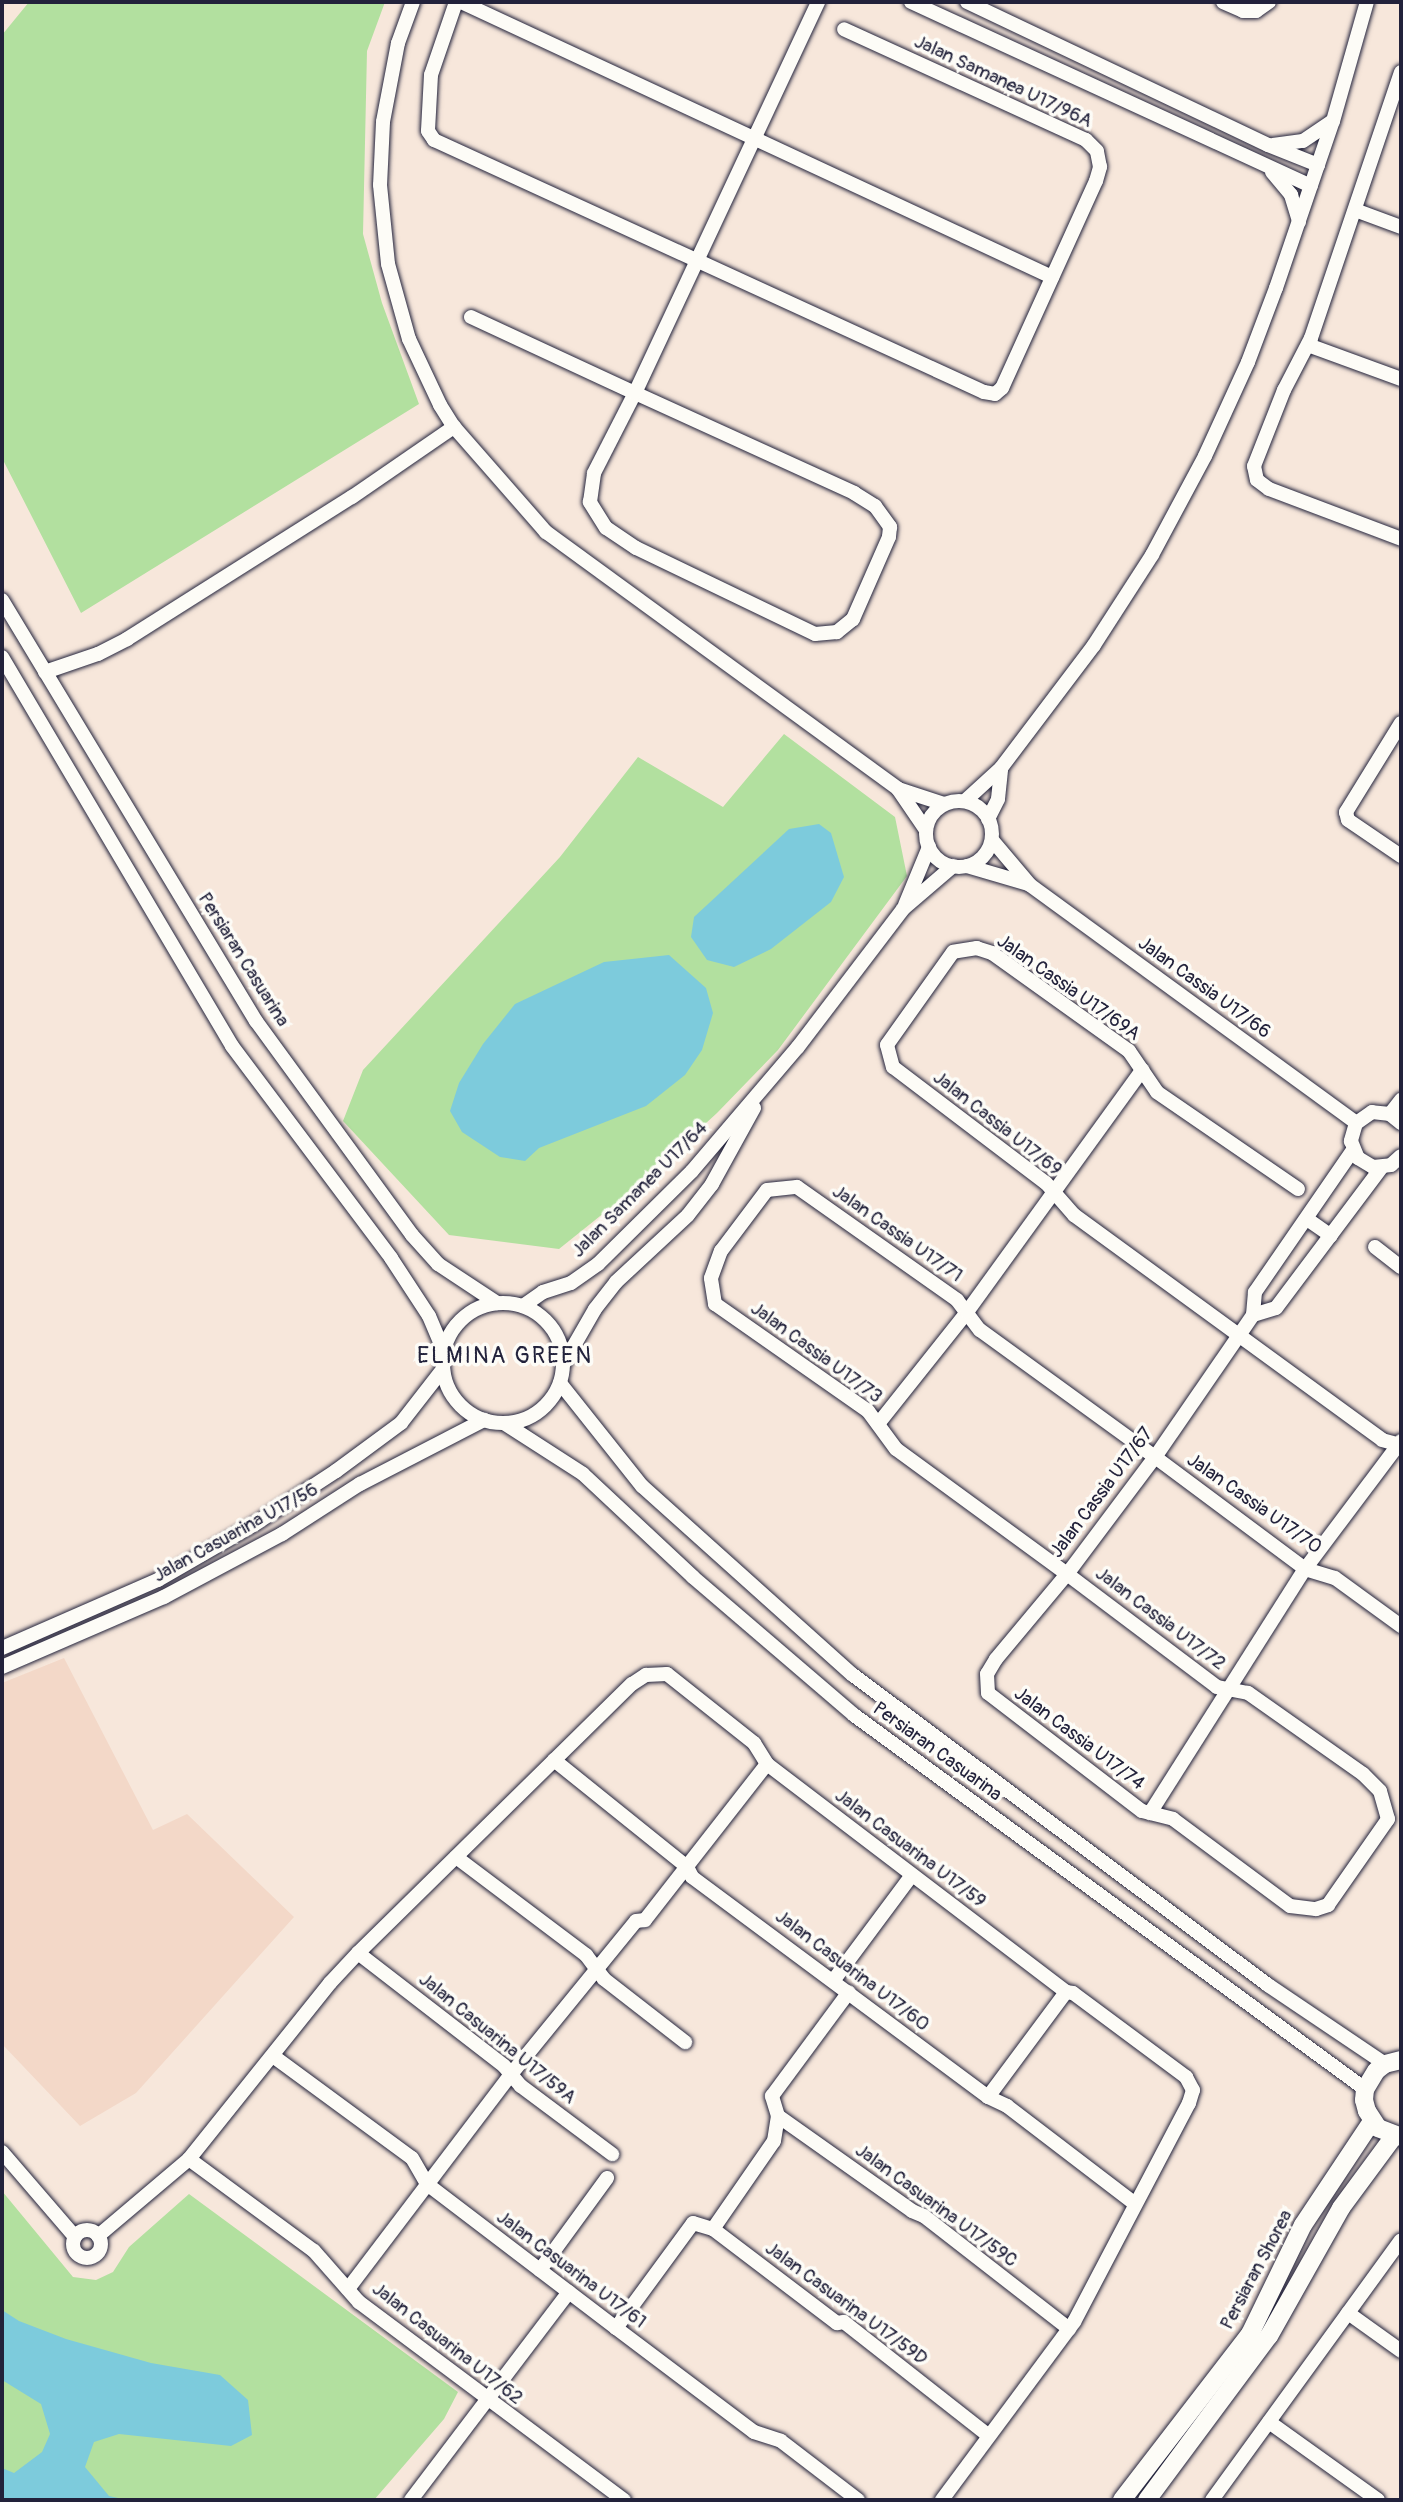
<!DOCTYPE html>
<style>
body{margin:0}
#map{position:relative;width:1403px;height:2502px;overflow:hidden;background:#f7e7db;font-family:Pangolin,sans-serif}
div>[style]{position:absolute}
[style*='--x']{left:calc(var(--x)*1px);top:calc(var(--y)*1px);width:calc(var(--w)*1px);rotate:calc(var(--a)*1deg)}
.built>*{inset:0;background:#f3d8c8}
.green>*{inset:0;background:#b2e09f}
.water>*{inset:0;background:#7dcbdc}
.roads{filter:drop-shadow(0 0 2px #22223b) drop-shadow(0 0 2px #22223b)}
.minor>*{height:14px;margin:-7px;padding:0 7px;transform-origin:7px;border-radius:7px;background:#fdfcf7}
.minor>.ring{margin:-7px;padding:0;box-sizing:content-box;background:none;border:14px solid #fdfcf7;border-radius:50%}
.major>*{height:18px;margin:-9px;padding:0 9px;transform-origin:9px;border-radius:9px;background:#fdfcf7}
span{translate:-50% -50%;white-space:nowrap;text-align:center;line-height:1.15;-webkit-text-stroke:7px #fdfcf7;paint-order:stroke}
.street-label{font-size:19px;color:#22223b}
.quarter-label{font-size:23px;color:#22223b;letter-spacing:2px}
.frame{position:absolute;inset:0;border:4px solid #22223b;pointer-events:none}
</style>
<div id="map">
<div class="built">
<i style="clip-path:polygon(64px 1658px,153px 1830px,187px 1814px,294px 1917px,136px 2093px,80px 2126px,2px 2044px,2px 1683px)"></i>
</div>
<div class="green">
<i style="clip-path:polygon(29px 2px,385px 2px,367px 51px,363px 234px,382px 303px,419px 404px,81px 613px,2px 458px,2px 35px)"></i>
<i style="clip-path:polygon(784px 734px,895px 817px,907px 876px,778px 1050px,717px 1113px,635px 1188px,559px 1249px,449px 1235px,343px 1121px,363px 1070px,560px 857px,638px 757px,723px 807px)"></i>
<i style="clip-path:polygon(2px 2191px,73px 2277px,96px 2280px,113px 2272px,129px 2247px,189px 2194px,458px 2392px,444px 2419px,374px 2500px,2px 2500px)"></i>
</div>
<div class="water">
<i style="clip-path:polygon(819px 824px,831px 833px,844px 877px,831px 902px,771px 949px,734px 967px,707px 960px,691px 937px,694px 917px,789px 829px)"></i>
<i style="clip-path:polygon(669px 955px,706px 988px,713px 1013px,702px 1050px,685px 1075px,646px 1106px,539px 1148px,525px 1161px,500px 1157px,462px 1132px,450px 1111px,459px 1083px,483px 1044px,515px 1004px,604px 962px)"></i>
<i style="clip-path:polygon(2px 2310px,19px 2321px,66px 2339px,151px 2363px,220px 2375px,248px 2400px,252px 2435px,231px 2446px,119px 2434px,94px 2442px,85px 2467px,109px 2496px,127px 2500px,2px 2500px,2px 2468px,14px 2473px,42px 2452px,50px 2434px,41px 2404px,2px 2380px)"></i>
</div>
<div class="roads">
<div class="minor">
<i style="--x:413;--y:2;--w:44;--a:110.1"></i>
<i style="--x:398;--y:43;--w:80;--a:100.8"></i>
<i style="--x:383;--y:122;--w:63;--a:92.7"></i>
<i style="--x:380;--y:185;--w:79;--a:84.2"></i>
<i style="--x:388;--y:264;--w:78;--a:74.4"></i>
<i style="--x:409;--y:339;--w:73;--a:64.8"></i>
<i style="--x:440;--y:405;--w:26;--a:58"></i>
<i style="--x:454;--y:427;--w:140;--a:48.8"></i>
<i style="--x:546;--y:532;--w:436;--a:36.1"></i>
<i style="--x:898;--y:789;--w:48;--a:18.1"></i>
<i style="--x:456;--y:2;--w:77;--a:108.9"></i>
<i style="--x:431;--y:75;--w:56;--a:93.1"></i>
<i style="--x:428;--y:131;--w:11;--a:56"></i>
<i style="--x:434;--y:140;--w:605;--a:24.62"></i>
<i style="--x:984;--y:392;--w:11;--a:10"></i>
<i style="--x:995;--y:394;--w:9;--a:-41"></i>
<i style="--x:1002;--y:388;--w:227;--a:-65.6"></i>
<i style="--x:1096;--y:181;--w:15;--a:-74"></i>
<i style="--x:1100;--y:167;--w:16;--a:-101"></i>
<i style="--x:1097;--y:151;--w:16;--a:-135"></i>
<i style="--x:1086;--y:140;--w:266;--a:-155.4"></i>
<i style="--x:461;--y:2;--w:652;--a:24.95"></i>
<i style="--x:911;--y:2;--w:440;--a:24.7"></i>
<i style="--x:967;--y:2;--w:333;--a:25.4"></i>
<i style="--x:1268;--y:145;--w:54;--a:21.8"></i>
<i style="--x:1223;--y:2;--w:22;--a:24"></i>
<i style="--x:1243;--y:11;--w:13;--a:0"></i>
<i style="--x:1256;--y:11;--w:16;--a:-35"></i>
<i style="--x:1401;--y:72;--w:281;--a:108.7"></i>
<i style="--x:1311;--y:338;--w:59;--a:117.4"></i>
<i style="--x:1284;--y:390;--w:82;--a:111.5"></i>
<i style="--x:1254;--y:466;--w:14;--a:78"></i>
<i style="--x:1257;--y:480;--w:15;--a:37"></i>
<i style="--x:1269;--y:489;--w:141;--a:20.7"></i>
<i style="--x:1273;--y:145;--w:30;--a:-8"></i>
<i style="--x:1303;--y:141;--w:36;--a:-34"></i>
<i style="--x:1272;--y:172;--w:30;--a:50"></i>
<i style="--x:1291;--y:195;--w:28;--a:73"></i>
<i style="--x:1355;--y:210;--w:49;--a:20.3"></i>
<i style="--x:471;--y:317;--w:181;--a:24.9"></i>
<i style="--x:635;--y:393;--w:241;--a:24.5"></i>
<i style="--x:854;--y:493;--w:25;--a:32"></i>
<i style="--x:875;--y:506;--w:26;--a:54"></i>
<i style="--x:890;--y:527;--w:10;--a:96"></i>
<i style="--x:889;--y:537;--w:90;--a:113.7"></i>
<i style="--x:853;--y:619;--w:21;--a:141"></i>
<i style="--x:837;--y:632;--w:22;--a:175"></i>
<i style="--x:815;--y:634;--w:199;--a:-154.3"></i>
<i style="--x:636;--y:548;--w:36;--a:-146"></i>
<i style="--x:606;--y:528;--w:31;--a:-122"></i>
<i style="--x:590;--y:502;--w:29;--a:-82"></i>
<i style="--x:594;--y:473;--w:90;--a:-62.9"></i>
<i style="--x:635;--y:393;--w:432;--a:-64.9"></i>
<i style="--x:1308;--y:345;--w:99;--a:20.1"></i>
<i style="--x:2;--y:600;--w:492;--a:58.9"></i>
<i style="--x:256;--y:1021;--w:265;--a:53.9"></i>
<i style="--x:412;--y:1235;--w:39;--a:48"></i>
<i style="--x:438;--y:1264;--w:71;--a:33.5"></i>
<i style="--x:2;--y:657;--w:452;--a:59.4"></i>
<i style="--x:232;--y:1046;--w:265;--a:53.1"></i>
<i style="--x:391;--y:1258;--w:69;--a:56.8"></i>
<i style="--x:429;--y:1316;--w:39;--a:67"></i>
<i style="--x:45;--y:672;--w:56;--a:-18.8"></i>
<i style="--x:98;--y:654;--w:33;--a:-27"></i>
<i style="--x:127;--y:639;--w:266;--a:-32.3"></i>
<i style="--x:352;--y:497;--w:124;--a:-34.5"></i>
<i style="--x:1401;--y:723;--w:105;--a:121.7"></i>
<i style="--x:1346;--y:812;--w:8;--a:76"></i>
<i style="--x:1348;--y:820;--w:64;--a:34.2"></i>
<i style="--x:898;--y:789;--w:50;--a:55.7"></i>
<i style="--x:965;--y:801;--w:49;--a:-42.5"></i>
<i style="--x:1001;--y:768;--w:154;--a:-52.9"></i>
<i style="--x:1094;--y:645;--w:107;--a:-57.2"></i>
<i style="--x:1152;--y:555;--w:112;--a:-61.8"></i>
<i style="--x:1205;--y:456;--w:103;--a:-65.4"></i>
<i style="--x:1248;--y:362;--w:79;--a:-69.3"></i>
<i style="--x:1276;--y:288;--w:176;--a:-71.2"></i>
<i style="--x:1333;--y:121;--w:124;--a:-74.1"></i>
<i class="ring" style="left:926px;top:801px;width:52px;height:52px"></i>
<i style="--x:988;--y:819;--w:22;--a:-63"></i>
<i style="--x:998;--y:799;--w:31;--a:-84"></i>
<i style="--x:992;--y:840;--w:59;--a:49.8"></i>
<i style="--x:1030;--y:885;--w:404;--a:36.1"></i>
<i style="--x:967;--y:866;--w:64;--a:16.4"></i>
<i style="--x:905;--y:905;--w:63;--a:-67.5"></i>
<i style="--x:1390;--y:1114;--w:18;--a:-52"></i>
<i style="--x:1401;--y:1123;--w:14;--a:-141"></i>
<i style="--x:1390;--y:1114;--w:18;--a:-174"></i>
<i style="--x:1372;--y:1112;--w:19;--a:145"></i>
<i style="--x:1356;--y:1123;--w:19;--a:106"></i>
<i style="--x:1351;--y:1141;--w:18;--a:68"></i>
<i style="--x:1358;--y:1158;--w:17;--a:31"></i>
<i style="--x:1373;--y:1167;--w:18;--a:-6"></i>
<i style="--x:1391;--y:1165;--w:13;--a:-42"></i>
<i style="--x:1353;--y:1150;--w:173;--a:124.6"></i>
<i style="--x:1255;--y:1292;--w:23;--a:95"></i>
<i style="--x:1253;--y:1315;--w:173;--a:124.6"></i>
<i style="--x:1155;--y:1457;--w:146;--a:126.9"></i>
<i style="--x:1067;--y:1574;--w:111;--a:129.9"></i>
<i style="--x:996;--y:1659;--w:17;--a:121"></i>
<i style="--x:987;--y:1674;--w:19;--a:87"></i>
<i style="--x:988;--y:1693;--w:194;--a:37.5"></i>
<i style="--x:1142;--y:1811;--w:32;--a:14"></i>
<i style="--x:1173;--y:1819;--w:146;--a:36.6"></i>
<i style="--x:1290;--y:1906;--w:26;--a:7"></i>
<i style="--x:1316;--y:1909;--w:13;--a:-18"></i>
<i style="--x:1328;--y:1905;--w:105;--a:-55.1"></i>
<i style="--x:1388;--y:1819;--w:29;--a:-106"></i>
<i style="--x:1380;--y:1791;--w:24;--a:-135"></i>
<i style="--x:1363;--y:1774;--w:141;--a:-144.8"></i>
<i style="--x:1248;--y:1693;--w:32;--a:-169"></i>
<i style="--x:1217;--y:1687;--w:188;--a:-143"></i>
<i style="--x:1067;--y:1574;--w:212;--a:-143.8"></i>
<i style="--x:896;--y:1449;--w:47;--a:-126.4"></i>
<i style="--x:868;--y:1411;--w:187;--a:-145"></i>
<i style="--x:715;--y:1304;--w:26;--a:-99"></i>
<i style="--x:711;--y:1278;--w:29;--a:-70"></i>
<i style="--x:721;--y:1251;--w:76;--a:-53"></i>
<i style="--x:767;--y:1190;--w:30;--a:-6"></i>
<i style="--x:797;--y:1187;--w:196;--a:35.2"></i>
<i style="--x:957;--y:1300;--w:38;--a:53"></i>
<i style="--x:980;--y:1330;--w:216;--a:36"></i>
<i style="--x:1155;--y:1457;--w:187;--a:36.7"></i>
<i style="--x:1305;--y:1569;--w:31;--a:17"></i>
<i style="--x:1335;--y:1578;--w:82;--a:36"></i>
<i style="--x:1298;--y:1189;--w:171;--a:-145.5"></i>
<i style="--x:1157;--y:1092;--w:50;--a:-124.3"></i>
<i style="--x:1129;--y:1051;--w:168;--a:-144.4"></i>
<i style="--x:992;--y:953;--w:16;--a:-162"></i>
<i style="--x:977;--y:948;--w:24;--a:171"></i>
<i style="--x:953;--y:952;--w:114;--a:125.4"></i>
<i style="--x:887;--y:1045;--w:23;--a:75"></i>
<i style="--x:893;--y:1067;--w:192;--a:37.2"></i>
<i style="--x:1046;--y:1183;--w:43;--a:48.8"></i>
<i style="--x:1074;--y:1215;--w:381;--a:36.1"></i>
<i style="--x:1382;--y:1440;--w:20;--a:15"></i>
<i style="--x:1307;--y:1219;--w:29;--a:35"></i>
<i style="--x:1375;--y:1247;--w:33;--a:38"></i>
<i class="ring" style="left:443px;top:1303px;width:106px;height:106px"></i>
<i style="--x:523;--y:1306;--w:24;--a:-35"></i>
<i style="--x:543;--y:1292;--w:29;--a:-18"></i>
<i style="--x:571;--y:1283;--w:33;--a:-35"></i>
<i style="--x:598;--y:1264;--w:132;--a:-44.7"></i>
<i style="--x:692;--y:1171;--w:163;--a:-49.5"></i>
<i style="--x:798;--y:1047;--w:173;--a:-52.7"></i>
<i style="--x:903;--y:909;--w:66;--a:-40.7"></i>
<i style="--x:1253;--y:1315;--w:24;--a:-17"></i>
<i style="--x:1276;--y:1308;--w:176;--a:-53.1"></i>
<i style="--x:564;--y:1363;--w:62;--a:-60.1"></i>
<i style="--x:595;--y:1309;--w:34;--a:-52"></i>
<i style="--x:616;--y:1282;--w:98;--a:-42.9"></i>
<i style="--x:688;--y:1215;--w:39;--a:-52"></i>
<i style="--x:712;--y:1184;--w:87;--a:-61.1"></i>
<i style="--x:560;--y:1383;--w:132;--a:51.5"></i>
<i style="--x:642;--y:1486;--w:283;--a:41.9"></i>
<i style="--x:853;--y:1675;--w:518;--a:36.76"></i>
<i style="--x:1268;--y:1985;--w:141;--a:34"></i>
<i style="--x:504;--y:1423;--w:94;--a:32.8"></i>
<i style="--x:583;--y:1474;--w:151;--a:43.1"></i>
<i style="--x:693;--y:1577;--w:212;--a:40.6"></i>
<i style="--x:854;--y:1715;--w:633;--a:36.2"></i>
<i style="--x:878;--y:1424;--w:143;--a:-51.5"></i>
<i style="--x:967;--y:1312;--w:299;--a:-54.1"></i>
<i style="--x:2;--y:1648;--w:170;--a:-23.6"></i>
<i style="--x:158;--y:1580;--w:112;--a:-30"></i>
<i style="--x:255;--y:1524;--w:97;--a:-33.2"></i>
<i style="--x:336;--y:1471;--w:81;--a:-36.4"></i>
<i style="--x:401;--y:1423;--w:68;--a:-52.1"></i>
<i style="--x:2;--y:1667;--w:176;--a:-23.4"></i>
<i style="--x:164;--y:1597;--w:134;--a:-28.1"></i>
<i style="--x:282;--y:1534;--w:93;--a:-32.7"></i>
<i style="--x:360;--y:1484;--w:140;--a:-27.3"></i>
<i style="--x:554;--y:1760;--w:171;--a:38.8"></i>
<i style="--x:687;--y:1867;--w:11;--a:63"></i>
<i style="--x:692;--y:1877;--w:369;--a:36.6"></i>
<i style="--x:988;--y:2097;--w:21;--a:25"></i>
<i style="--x:1007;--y:2106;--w:160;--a:37.4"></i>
<i style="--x:1150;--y:1813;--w:289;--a:-57.6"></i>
<i style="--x:1305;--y:1569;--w:160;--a:-53.1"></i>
<i style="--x:456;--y:1857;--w:163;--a:37"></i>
<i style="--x:586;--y:1955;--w:30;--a:53"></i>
<i style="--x:604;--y:1979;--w:103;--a:37.9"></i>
<i style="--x:358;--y:1953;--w:185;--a:37.7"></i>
<i style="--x:504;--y:2066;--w:26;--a:50"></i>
<i style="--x:521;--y:2086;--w:114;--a:36.8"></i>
<i style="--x:833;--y:1981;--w:132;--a:-53.3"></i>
<i style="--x:273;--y:2056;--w:172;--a:36.3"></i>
<i style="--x:412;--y:2158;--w:30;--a:60"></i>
<i style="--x:427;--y:2184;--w:238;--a:37.3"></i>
<i style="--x:616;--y:2328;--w:173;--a:37"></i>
<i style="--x:754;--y:2432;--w:28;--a:18"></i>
<i style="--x:781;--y:2441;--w:97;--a:37.5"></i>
<i style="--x:988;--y:2097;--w:131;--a:-53.4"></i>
<i style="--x:778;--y:2116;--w:164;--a:35.3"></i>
<i style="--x:912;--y:2211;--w:13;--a:23"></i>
<i style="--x:924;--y:2216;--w:184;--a:37.9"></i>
<i style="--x:2;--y:2152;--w:112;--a:49.3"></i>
<i style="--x:189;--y:2159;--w:155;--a:36.4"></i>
<i style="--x:314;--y:2251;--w:68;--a:48.6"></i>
<i style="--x:359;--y:2302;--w:331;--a:36.8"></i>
<i style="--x:713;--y:2229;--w:156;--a:37.2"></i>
<i style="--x:837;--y:2323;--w:7;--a:-8"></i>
<i style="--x:844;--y:2322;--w:184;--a:38.2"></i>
<i class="ring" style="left:73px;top:2230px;width:14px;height:14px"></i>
<i style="--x:98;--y:2236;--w:119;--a:-40.2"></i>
<i style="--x:189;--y:2159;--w:226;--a:-51.3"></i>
<i style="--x:330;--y:1983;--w:41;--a:-47"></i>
<i style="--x:358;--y:1953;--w:384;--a:-44.5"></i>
<i style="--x:632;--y:1684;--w:17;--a:-33"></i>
<i style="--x:646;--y:1675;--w:21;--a:-3"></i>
<i style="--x:667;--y:1674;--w:111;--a:38.4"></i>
<i style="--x:754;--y:1743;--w:25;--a:58"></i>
<i style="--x:767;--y:1764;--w:376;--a:37.3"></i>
<i style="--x:1066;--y:1992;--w:7;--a:8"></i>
<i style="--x:1073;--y:1993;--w:141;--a:36.6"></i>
<i style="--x:1186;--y:2077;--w:15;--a:62"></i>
<i style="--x:1193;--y:2090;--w:14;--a:107"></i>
<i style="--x:1189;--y:2103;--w:247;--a:117.7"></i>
<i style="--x:1074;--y:2322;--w:222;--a:126.6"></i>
<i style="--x:540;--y:2270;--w:114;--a:-53.9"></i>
<i style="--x:348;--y:2289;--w:271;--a:-52.8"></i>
<i style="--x:512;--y:2073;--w:196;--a:-50.8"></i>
<i style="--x:636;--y:1921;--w:9;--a:-6"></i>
<i style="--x:645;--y:1920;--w:198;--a:-52"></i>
<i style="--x:1348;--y:2313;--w:65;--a:35.6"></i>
<i style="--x:616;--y:2328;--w:130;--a:-53.7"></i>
<i style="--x:693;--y:2223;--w:21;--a:17"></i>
<i style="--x:713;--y:2229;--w:107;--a:-55.3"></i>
<i style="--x:774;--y:2141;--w:25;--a:-81"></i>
<i style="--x:778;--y:2116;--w:21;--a:-107"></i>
<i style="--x:772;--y:2096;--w:129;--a:-53.5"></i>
<i style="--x:1269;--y:2422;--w:134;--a:35.6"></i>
<i style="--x:411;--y:2500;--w:261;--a:-52.8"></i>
<i style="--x:1212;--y:2500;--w:321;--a:-54"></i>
</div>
<div class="major">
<i style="--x:1401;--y:2060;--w:16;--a:166"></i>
<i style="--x:1385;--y:2064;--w:11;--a:142"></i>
<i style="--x:1376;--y:2071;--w:21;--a:121"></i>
<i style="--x:1365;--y:2089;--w:11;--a:95"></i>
<i style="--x:1364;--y:2100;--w:11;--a:75"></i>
<i style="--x:1367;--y:2111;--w:20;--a:57"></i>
<i style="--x:1378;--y:2128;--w:25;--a:21"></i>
<i style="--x:1122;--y:2500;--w:210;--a:-52.4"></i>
<i style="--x:1250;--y:2334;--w:121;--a:-64.1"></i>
<i style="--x:1303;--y:2225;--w:125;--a:-56.4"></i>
<i style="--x:1147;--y:2500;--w:204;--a:-53.4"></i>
<i style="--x:1269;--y:2336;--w:147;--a:-60.6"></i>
<i style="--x:1341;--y:2208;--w:89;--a:-53.6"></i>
</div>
</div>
<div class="street-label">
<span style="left:1003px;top:82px;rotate:25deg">Jalan Samanea U17/96A</span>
<span style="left:243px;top:960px;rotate:58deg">Persiaran Casuarina</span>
<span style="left:1068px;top:988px;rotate:35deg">Jalan Cassia U17/69A</span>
<span style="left:1204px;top:988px;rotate:36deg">Jalan Cassia U17/66</span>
<span style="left:997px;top:1124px;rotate:38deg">Jalan Cassia U17/69</span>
<span style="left:640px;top:1190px;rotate:-45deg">Jalan Samanea U17/64</span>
<span style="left:897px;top:1234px;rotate:35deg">Jalan Cassia U17/71</span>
<span style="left:816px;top:1353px;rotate:36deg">Jalan Cassia U17/73</span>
<span style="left:1102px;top:1493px;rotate:-53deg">Jalan Cassia U17/67</span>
<span style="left:1254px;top:1504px;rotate:35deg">Jalan Cassia U17/70</span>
<span style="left:236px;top:1533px;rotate:-29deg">Jalan Casuarina U17/56</span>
<span style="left:1160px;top:1619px;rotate:37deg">Jalan Cassia U17/72</span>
<span style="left:1079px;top:1739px;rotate:37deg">Jalan Cassia U17/74</span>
<span style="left:937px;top:1752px;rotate:36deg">Persiaran Casuarina</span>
<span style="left:910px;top:1849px;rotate:37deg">Jalan Casuarina U17/59</span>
<span style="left:852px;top:1971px;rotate:37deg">Jalan Casuarina U17/60</span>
<span style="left:497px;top:2039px;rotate:39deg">Jalan Casuarina U17/59A</span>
<span style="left:936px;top:2206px;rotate:36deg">Jalan Casuarina U17/59C</span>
<span style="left:571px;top:2270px;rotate:37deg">Jalan Casuarina U17/61</span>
<span style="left:1257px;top:2270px;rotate:-62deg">Persiaran Shorea</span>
<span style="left:846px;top:2304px;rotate:36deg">Jalan Casuarina U17/59D</span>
<span style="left:447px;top:2344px;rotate:38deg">Jalan Casuarina U17/62</span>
</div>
<div class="quarter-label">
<span style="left:505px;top:1356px">ELMINA GREEN</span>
</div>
<div class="frame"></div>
</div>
